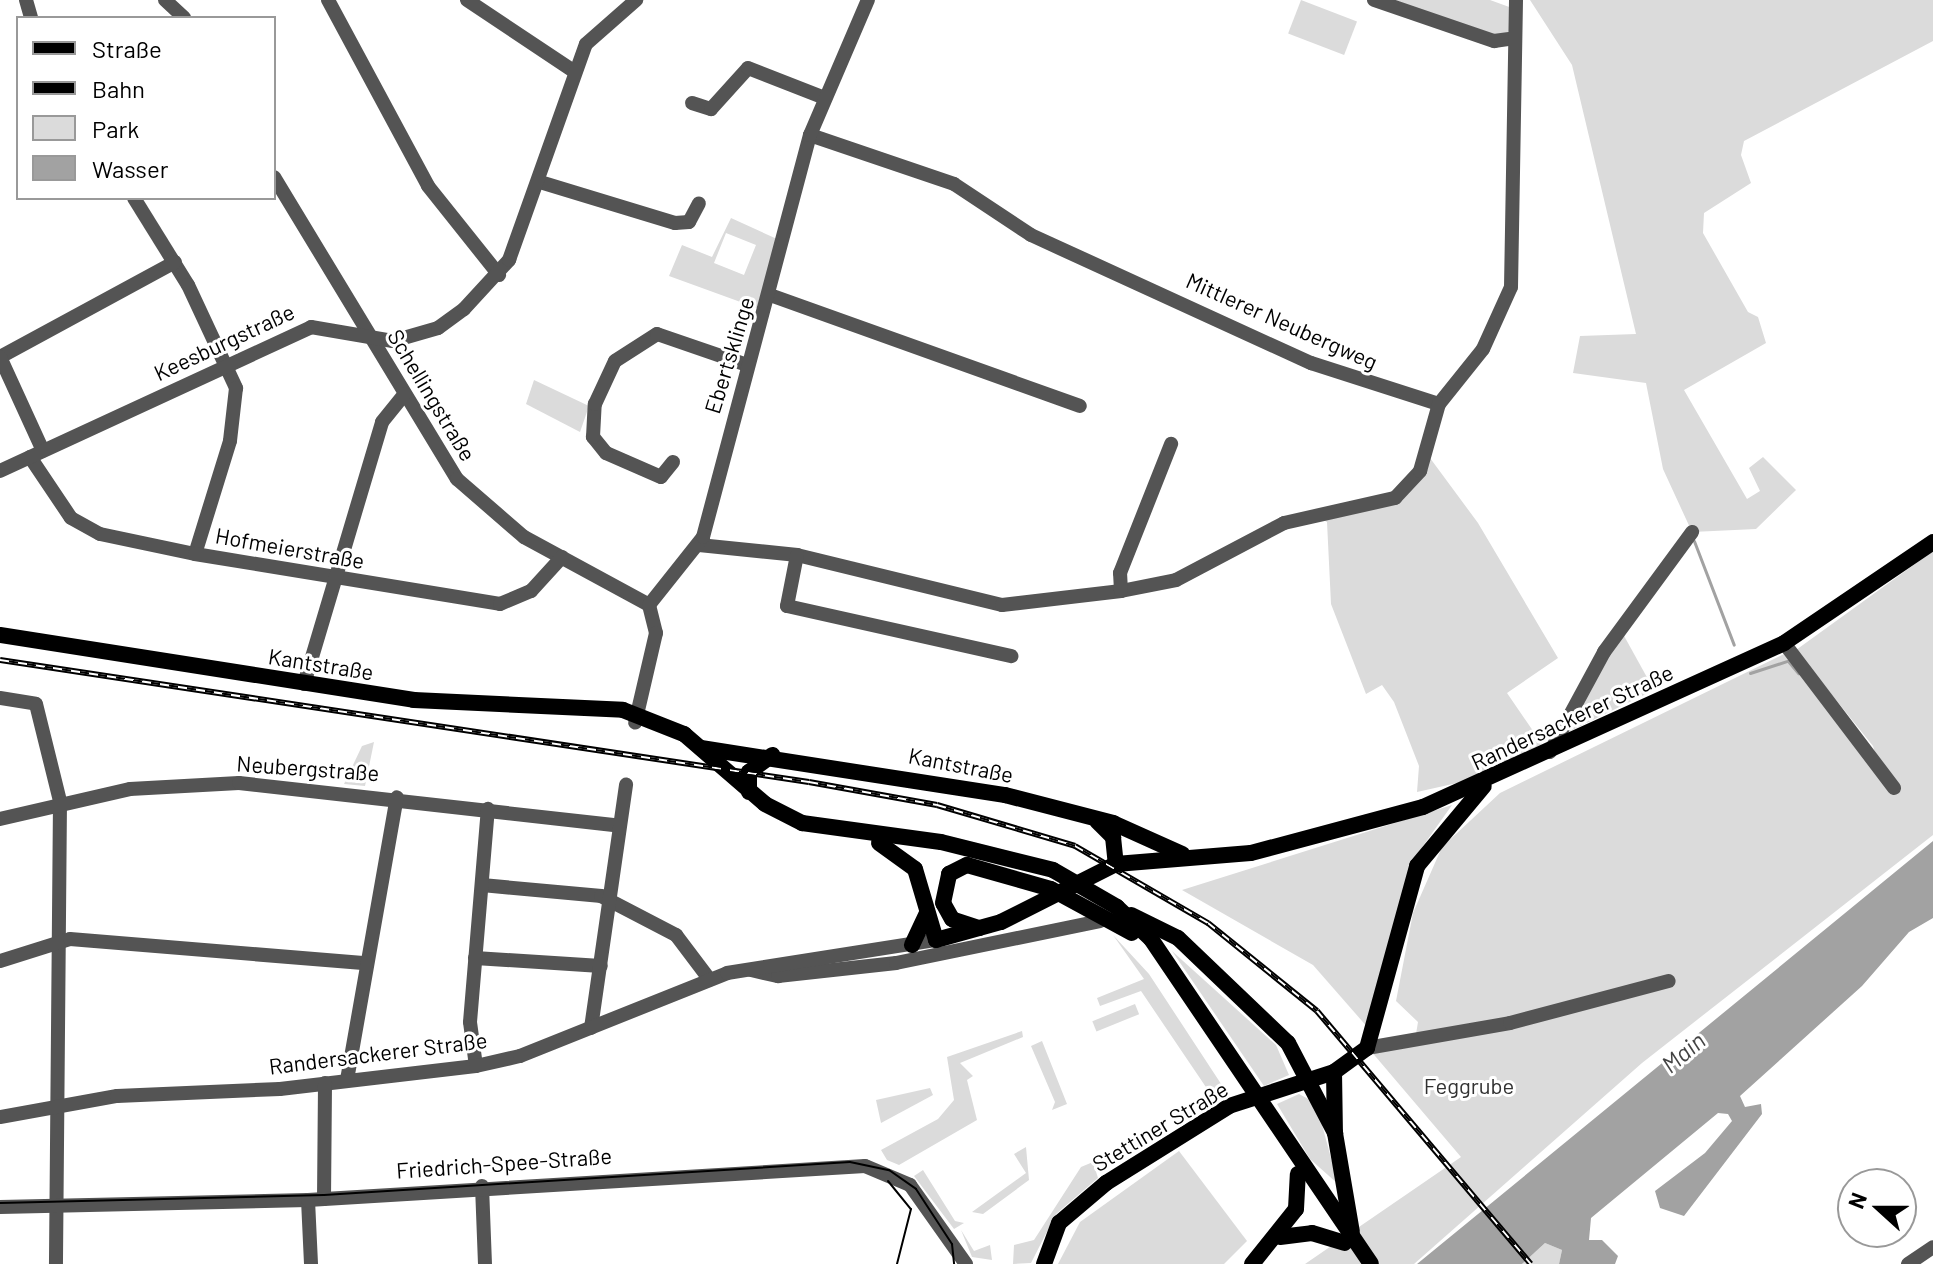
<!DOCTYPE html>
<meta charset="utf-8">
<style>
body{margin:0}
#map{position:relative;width:1933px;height:1264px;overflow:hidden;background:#fff;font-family:Barlow,sans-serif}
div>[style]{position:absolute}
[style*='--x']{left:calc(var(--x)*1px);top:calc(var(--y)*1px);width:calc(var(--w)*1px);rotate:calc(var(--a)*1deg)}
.green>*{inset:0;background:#dbdbdb;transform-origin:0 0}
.water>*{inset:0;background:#a2a2a2}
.stream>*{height:3px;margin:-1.5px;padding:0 1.5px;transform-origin:1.5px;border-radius:1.5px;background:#a2a2a2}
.minor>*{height:14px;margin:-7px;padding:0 7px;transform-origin:7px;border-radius:7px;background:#545454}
.major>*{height:16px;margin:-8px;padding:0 8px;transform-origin:8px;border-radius:8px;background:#000}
.tram>*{height:2px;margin:-1px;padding:0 1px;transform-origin:1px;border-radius:1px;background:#000}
.rail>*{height:6px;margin-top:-3px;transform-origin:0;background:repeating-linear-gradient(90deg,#fff 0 9px,#000 0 18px);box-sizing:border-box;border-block:2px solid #000}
span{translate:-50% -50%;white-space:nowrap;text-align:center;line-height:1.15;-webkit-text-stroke:6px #fff;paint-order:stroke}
.street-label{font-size:22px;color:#000}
.park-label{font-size:22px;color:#323232}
.water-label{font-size:24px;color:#434343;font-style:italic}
.legend{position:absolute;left:16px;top:16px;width:260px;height:184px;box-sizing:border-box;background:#fff;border:2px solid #999;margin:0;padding:10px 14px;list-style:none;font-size:24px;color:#000}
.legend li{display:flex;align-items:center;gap:16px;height:40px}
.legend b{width:40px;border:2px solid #999}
.north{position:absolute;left:1837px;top:1168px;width:80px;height:80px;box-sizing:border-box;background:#fff;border:2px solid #999;border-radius:50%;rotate:291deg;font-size:22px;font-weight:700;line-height:32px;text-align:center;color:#000}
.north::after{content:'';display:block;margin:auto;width:28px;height:36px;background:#000;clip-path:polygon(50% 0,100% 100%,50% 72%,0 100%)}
</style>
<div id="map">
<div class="green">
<i style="left:1301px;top:0;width:60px;height:36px;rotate:21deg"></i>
<i style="clip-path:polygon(1391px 0,1490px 0,1512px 8px,1511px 30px,1499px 37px)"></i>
<i style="clip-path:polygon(1530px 0,1933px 0,1933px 41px,1744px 141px,1741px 155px,1751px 183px,1704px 213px,1703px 233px,1748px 312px,1758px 317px,1766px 343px,1684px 390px,1747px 499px,1760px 491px,1749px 468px,1763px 457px,1796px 490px,1756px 529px,1692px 532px,1663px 469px,1646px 383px,1573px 373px,1580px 336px,1636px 334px,1572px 65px)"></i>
<i style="clip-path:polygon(evenodd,731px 218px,777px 239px,757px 308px,669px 276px,682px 245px,712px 257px,731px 218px,726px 233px,756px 245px,744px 275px,714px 263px,726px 233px)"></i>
<i style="clip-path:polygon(534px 380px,589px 406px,580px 432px,526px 404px)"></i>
<i style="clip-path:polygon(1430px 458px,1478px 523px,1558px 658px,1507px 693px,1542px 744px,1466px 781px,1417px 792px,1419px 766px,1394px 702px,1382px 685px,1366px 694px,1331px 604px,1327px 522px,1318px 517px,1384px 504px)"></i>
<i style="clip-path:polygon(1933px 551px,1933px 835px,1642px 1063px,1414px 1264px,1305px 1264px,1461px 1157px,1370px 1050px,1506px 1023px,1416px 1034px,1418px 1022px,1396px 1001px,1413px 913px,1442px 847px,1500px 793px,1784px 654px,1878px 764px,1873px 746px,1796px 650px)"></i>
<i style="clip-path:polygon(1623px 634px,1654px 690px,1556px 738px)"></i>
<i style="clip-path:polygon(374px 742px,365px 786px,344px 784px,362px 746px)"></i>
<i style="clip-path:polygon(1452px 805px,1411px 863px,1369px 1029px,1313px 965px,1182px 890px)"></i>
<i style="clip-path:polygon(1113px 935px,1149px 974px,1229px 1096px,1214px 1099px,1141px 991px,1100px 1006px,1097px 998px,1144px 979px)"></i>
<i style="clip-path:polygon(1172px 951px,1276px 1045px,1289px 1075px,1264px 1086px)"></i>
<i style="left:1135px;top:1004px;width:11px;height:46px;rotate:68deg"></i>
<i style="clip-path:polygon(1022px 1031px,1023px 1037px,960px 1063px,973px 1076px,967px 1080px,977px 1120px,899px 1165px,887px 1160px,881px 1150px,938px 1119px,954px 1100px,947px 1057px)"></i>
<i style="clip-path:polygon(1042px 1041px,1067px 1104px,1052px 1110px,1055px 1102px,1031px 1046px)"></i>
<i style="clip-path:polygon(930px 1088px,933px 1095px,881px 1123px,876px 1100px)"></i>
<i style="clip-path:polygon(1299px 1094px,1312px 1101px,1321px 1121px,1338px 1184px,1310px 1159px,1277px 1104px)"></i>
<i style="clip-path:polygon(1026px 1147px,1029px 1180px,983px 1214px,972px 1212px,1026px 1173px,1014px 1154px)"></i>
<i style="clip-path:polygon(1179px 1151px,1247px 1241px,1224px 1264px,1058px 1264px,1080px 1222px)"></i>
<i style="clip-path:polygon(1093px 1162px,1098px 1178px,1056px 1214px,1031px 1263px,1013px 1264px,1014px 1245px,1034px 1240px,1081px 1167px)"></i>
<i style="clip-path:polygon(923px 1170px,955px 1221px,964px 1223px,954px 1229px,914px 1176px)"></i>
<i style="clip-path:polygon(961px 1230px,974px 1251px,990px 1245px,992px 1260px,972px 1257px)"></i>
<i style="clip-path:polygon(1545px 1243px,1562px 1250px,1559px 1264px,1522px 1264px)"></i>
</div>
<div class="water">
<i style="clip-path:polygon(1933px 841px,1933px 918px,1909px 932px,1862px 986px,1740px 1096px,1745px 1107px,1761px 1104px,1762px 1114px,1684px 1216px,1660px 1208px,1655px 1191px,1705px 1153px,1732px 1121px,1728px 1114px,1718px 1113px,1591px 1218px,1589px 1240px,1602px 1240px,1618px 1256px,1615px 1264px,1559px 1264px,1562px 1250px,1545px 1243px,1522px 1264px,1417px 1264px)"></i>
</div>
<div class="stream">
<i style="--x:1694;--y:541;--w:111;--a:69"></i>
<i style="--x:1750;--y:673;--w:40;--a:-18"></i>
<i style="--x:1788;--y:661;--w:16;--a:50"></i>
</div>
<div class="minor">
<i style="--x:26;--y:0;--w:19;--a:74"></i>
<i style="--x:165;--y:0;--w:26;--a:43"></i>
<i style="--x:328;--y:0;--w:211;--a:61.7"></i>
<i style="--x:428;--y:186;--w:114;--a:51.4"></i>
<i style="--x:467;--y:0;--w:126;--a:33.7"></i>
<i style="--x:1374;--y:0;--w:127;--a:18.9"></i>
<i style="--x:1494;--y:41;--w:21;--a:-8"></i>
<i style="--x:692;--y:103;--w:20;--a:18"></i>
<i style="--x:711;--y:109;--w:55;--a:-47.9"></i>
<i style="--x:748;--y:68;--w:79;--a:21.4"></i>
<i style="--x:810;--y:135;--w:152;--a:18.8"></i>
<i style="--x:954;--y:184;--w:92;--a:33.5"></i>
<i style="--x:1031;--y:235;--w:308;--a:24.6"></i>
<i style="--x:1311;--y:363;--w:134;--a:17.8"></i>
<i style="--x:274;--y:177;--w:353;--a:58.8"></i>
<i style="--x:457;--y:479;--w:89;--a:40.9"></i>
<i style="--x:524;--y:537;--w:142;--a:28.5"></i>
<i style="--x:649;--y:605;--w:29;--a:76"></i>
<i style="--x:656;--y:633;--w:92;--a:103.1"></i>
<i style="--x:540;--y:182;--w:141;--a:16.9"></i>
<i style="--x:675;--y:223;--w:14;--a:-4"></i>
<i style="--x:689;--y:222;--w:21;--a:-62"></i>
<i style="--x:134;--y:198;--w:102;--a:58.2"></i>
<i style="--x:188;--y:285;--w:114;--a:65"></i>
<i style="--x:236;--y:388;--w:53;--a:96.5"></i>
<i style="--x:230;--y:441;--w:118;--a:107.2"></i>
<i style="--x:770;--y:295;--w:329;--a:19.7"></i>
<i style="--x:0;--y:357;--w:199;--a:-28.5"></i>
<i style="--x:0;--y:357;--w:103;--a:65.4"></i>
<i style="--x:1439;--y:404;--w:70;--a:-51.3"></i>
<i style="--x:1483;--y:349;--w:68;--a:-65.7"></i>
<i style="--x:1511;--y:287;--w:287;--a:-89"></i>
<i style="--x:30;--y:457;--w:73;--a:56.1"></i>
<i style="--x:71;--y:518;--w:33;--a:29"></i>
<i style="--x:100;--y:534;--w:97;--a:11.9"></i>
<i style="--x:195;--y:554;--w:309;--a:9.3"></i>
<i style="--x:500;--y:604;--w:34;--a:-23"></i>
<i style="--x:531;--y:591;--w:46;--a:-47.6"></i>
<i style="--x:673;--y:462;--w:19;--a:129"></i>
<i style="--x:661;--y:477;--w:60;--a:-156.4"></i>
<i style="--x:606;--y:453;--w:21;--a:-129"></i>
<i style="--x:593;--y:437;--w:33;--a:-87"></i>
<i style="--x:595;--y:404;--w:47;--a:-65.1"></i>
<i style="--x:615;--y:361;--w:50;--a:-32.7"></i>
<i style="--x:657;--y:334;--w:95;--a:19"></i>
<i style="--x:0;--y:471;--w:343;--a:-24.8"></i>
<i style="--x:311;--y:327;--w:83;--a:9.7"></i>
<i style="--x:393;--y:341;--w:47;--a:-16.1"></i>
<i style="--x:438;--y:328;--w:32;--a:-36"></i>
<i style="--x:464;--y:309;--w:67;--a:-47.4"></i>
<i style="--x:509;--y:260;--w:229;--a:-70.4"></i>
<i style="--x:586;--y:44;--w:67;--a:-41.3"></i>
<i style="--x:699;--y:545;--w:99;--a:5.8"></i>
<i style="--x:797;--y:555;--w:211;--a:13.7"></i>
<i style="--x:1002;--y:605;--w:120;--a:-6.7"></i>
<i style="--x:1121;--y:591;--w:56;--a:-11.3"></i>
<i style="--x:1176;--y:580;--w:122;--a:-27.8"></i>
<i style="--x:1284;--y:523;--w:114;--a:-12.7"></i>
<i style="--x:1395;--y:498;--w:37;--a:-47"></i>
<i style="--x:1420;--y:471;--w:70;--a:-74.2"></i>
<i style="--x:797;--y:555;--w:52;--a:101.1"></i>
<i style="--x:787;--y:606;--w:230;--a:12.6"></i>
<i style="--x:1121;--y:591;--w:18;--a:-93"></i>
<i style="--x:1120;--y:573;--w:139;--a:-68.4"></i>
<i style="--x:649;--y:605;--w:87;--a:-51.5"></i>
<i style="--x:703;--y:537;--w:416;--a:-75.1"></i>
<i style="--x:810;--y:135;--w:147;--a:-66.8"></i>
<i style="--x:1784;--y:643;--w:182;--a:52.8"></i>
<i style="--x:304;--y:684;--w:273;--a:-73.4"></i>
<i style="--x:382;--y:422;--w:36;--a:-51"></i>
<i style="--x:0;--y:698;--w:36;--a:9"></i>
<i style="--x:36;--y:704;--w:100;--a:76.1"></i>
<i style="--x:60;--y:801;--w:463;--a:90.5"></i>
<i style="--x:1550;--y:752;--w:114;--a:-61.6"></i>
<i style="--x:1604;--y:652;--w:149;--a:-53.7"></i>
<i style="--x:0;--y:819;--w:133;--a:-13"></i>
<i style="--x:130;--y:789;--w:109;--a:-3.2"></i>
<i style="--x:239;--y:783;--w:379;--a:6.4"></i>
<i style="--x:482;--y:885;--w:120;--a:5.3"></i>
<i style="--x:601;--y:896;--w:85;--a:27.5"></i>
<i style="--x:676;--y:935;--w:56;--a:52.9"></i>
<i style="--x:475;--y:958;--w:126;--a:3.6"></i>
<i style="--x:0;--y:961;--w:73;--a:-17.4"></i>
<i style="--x:70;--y:939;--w:294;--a:4.7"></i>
<i style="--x:751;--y:970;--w:28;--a:13"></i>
<i style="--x:778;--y:976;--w:119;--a:-6.3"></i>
<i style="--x:896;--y:963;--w:208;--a:-11.6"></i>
<i style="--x:591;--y:1028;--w:246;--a:-81.8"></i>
<i style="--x:1367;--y:1048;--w:145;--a:-9.9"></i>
<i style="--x:1510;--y:1023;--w:164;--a:-14.8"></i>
<i style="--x:476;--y:1066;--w:44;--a:-97.8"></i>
<i style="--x:470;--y:1022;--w:214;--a:-85.2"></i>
<i style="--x:347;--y:1080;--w:287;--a:-80"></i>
<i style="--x:0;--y:1117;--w:119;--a:-10.2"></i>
<i style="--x:117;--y:1096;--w:163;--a:-2.5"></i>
<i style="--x:280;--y:1089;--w:197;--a:-6.7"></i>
<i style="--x:476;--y:1066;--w:45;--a:-12.8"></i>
<i style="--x:520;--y:1056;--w:223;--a:-21.8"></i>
<i style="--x:727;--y:973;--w:212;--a:-9"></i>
<i style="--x:482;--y:1186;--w:78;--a:87.8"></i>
<i style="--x:324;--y:1199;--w:116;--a:-89.5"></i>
<i style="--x:308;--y:1200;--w:64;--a:87.3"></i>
<i style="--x:0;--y:1207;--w:308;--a:-1.3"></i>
<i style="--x:308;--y:1200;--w:558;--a:-3.49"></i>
<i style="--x:865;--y:1166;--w:49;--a:22.9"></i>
<i style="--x:910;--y:1185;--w:97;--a:54.7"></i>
<i style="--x:1908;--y:1264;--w:30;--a:-34"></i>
</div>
<div class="major">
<i style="--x:0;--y:635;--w:419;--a:8.9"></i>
<i style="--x:414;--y:700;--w:209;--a:2.7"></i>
<i style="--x:623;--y:710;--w:66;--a:21.5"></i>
<i style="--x:684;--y:734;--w:107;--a:40.8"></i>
<i style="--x:765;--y:804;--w:42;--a:27.2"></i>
<i style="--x:802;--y:823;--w:140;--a:7.8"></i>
<i style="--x:941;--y:842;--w:115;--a:14"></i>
<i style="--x:1053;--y:870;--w:74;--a:30"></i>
<i style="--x:1117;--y:907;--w:47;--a:43.3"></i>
<i style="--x:1151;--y:939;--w:392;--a:55.9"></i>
<i style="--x:701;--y:748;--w:308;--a:8.8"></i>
<i style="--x:1005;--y:795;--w:112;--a:14.5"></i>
<i style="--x:1113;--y:823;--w:76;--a:24.2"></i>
<i style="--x:749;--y:792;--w:20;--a:-90"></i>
<i style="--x:749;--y:772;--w:29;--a:-36"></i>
<i style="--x:1097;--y:821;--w:23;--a:45"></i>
<i style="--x:1113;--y:837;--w:27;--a:84"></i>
<i style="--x:879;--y:843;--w:44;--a:35.8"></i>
<i style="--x:915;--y:869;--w:74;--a:73.5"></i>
<i style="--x:936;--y:940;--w:67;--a:-15.5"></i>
<i style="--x:1001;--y:922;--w:129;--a:-26.8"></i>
<i style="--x:1116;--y:864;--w:135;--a:-4.7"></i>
<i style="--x:1251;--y:853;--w:178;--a:-15"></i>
<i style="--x:1423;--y:807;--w:397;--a:-24.4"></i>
<i style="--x:1784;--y:643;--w:180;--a:-34.1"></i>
<i style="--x:1131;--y:915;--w:52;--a:26.1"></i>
<i style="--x:1178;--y:938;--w:152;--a:43.7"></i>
<i style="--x:1288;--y:1043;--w:102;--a:62.4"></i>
<i style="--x:979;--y:928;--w:28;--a:-162"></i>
<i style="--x:952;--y:919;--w:18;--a:-119"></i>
<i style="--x:943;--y:903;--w:30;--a:-78"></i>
<i style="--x:949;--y:874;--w:20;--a:-27"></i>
<i style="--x:967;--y:865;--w:87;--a:15.9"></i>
<i style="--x:1051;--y:889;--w:92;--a:28.5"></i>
<i style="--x:912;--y:945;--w:35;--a:-65"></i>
<i style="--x:1334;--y:1072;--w:61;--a:89.1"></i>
<i style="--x:1335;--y:1133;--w:100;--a:80.3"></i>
<i style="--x:1280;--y:1237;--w:32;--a:-7"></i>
<i style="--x:1312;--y:1233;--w:34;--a:17"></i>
<i style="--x:1044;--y:1264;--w:44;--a:-69.9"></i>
<i style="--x:1059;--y:1223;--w:62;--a:-40.4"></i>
<i style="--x:1106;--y:1183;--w:145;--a:-32"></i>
<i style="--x:1229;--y:1106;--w:110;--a:-17.9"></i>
<i style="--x:1334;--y:1072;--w:41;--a:-36"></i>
<i style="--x:1367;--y:1048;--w:189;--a:-74.6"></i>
<i style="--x:1417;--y:866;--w:104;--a:-50.1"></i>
<i style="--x:1252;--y:1264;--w:70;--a:-51.3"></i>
<i style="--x:1296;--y:1209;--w:35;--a:-87"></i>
</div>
<div class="tram">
<i style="--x:888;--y:1181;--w:36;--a:51"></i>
<i style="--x:911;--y:1209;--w:57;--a:104.3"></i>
<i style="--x:0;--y:1203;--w:324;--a:-1.4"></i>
<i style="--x:324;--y:1195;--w:527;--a:-3.59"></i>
<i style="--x:850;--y:1162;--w:40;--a:12"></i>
<i style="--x:889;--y:1170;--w:33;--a:35"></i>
<i style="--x:916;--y:1189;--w:66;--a:56.8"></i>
<i style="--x:952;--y:1244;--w:20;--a:84"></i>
</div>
<div class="rail">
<i style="--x:0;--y:660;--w:818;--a:8.58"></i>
<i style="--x:809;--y:782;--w:130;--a:10.2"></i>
<i style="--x:937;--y:805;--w:144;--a:16.5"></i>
<i style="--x:1075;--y:846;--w:154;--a:30.1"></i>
<i style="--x:1208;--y:923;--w:140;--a:38.9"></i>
<i style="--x:1317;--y:1011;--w:331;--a:49.8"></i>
</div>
<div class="street-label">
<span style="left:1282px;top:321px;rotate:24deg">Mittlerer Neubergweg</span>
<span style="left:224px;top:342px;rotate:-25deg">Keesburgstraße</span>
<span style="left:729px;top:355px;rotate:-73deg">Ebertsklinge</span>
<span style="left:432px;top:395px;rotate:59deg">Schellingstraße</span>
<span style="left:290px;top:548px;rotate:10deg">Hofmeierstraße</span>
<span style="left:321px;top:664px;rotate:9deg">Kantstraße</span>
<span style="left:1572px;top:717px;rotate:-25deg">Randersackerer Straße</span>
<span style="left:961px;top:765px;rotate:11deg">Kantstraße</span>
<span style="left:308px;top:768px;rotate:4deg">Neubergstraße</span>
<span style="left:378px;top:1053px;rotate:-7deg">Randersackerer Straße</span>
<span style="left:1160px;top:1126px;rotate:-31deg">Stettiner Straße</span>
<span style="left:504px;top:1163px;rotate:-4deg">Friedrich-Spee-Straße</span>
</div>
<div class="park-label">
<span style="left:1469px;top:1086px">Feggrube</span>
</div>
<div class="water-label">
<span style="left:1683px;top:1052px;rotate:-40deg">Main</span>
</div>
<ul class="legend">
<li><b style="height:10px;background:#000"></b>Straße</li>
<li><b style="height:10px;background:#000"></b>Bahn</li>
<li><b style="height:22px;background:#dbdbdb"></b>Park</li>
<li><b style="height:22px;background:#a2a2a2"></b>Wasser</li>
</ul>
<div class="north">N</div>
</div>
